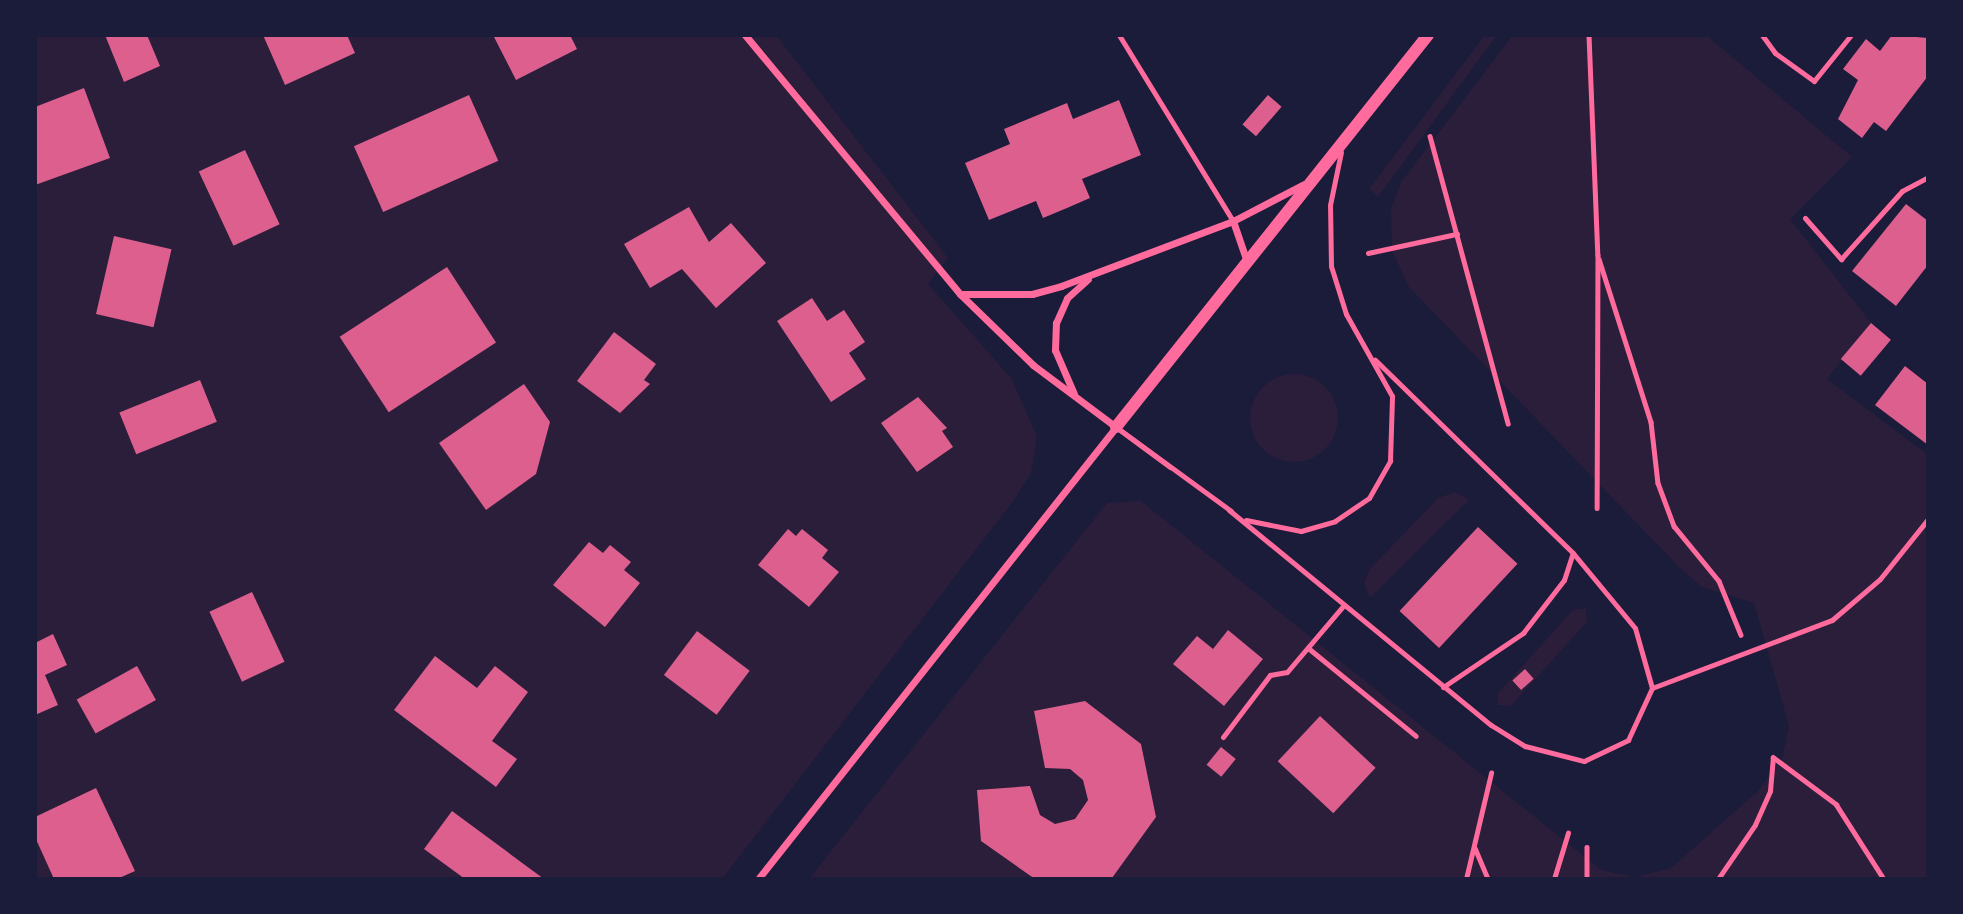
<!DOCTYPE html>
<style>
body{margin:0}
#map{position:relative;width:1963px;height:914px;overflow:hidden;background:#1b1b3a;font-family:"Fira Sans Condensed",sans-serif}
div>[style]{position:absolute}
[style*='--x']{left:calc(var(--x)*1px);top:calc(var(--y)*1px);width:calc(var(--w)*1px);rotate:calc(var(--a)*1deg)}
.green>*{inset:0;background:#2a1e3b}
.round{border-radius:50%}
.building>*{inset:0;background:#dd5f8e;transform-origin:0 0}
.path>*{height:4.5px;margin:-2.25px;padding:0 2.25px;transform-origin:2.25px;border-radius:2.25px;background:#ff6b9d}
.service>*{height:5px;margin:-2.5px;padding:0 2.5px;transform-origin:2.5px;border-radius:2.5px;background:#ff6b9d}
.minor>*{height:7px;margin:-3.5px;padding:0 3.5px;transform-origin:3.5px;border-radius:3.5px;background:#ff6b9d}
.tertiary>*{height:12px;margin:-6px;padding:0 6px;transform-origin:6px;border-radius:6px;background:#ff6b9d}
span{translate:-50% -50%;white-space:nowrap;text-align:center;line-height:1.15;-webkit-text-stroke:5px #1b1b3a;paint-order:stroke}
.frame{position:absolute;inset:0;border:37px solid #1b1b3a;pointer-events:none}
</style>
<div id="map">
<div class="green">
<i style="clip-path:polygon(35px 35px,776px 35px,948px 258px,928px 284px,1011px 378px,1037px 436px,1031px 473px,1014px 500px,722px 879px,35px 879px)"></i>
<i style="clip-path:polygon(1485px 35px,1497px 35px,1378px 197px,1369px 189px)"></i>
<i style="clip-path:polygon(1513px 35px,1706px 35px,1852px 157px,1790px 219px,1871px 323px,1827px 379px,1928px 455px,1928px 879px,809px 879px,1107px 503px,1141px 501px,1601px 870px,1635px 877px,1671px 868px,1757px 792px,1782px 759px,1789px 726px,1754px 603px,1702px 587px,1681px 569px,1409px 287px,1392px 251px,1391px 209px,1402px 181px)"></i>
<i class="round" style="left:1250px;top:374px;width:88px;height:88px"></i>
<i style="clip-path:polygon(1455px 492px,1469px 500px,1370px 598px,1364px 583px,1369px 570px,1438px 498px)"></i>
<i style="clip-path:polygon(1586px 608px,1587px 622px,1511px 706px,1498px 705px,1498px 693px,1573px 610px)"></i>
</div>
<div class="building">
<i style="clip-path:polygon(105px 35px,147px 35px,160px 66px,124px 82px)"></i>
<i style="clip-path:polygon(263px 35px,347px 35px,355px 53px,285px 85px)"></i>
<i style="clip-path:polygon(493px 35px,570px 35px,577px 49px,516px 80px)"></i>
<i style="clip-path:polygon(1892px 35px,1928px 38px,1928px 76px,1886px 131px,1874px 122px,1862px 138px,1838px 119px,1858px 80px,1843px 69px,1866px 39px,1880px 51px)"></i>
<i style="clip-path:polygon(84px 88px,110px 158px,35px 185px,35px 107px)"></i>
<i style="left:469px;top:95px;width:72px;height:126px;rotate:66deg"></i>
<i style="left:1268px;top:95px;width:18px;height:39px;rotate:41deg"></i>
<i style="clip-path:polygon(1119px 100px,1141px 155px,1082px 179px,1090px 198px,1067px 208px,1043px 218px,1036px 201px,989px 220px,965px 163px,1010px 144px,1004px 129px,1067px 103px,1073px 119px)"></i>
<i style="left:245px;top:150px;width:82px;height:51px;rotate:65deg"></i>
<i style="clip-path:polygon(1906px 204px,1928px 221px,1928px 265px,1896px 306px,1852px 271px)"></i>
<i style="clip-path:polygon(689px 207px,709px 242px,731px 223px,766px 263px,716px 308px,682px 269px,650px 288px,624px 244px)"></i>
<i style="left:114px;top:236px;width:59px;height:80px;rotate:13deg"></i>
<i style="left:447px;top:267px;width:90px;height:128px;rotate:57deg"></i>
<i style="clip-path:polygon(812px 298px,827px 321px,844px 310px,865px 342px,849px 353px,866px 379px,831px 402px,777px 321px)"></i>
<i style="left:1871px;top:323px;width:26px;height:47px;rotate:40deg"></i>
<i style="clip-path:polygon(614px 332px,656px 364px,644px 380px,650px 384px,620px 413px,577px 381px)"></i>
<i style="clip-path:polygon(1905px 366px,1928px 384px,1928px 445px,1875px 405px)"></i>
<i style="left:200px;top:380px;width:45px;height:87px;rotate:68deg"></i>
<i style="clip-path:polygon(524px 384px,550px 422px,536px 474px,486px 510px,439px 443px)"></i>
<i style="clip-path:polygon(918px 397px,947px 428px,942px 431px,953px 447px,917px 472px,881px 423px)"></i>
<i style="left:1478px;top:527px;width:54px;height:115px;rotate:43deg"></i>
<i style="clip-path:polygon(788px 529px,796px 536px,802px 529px,828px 550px,822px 558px,839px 572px,809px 607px,758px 565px)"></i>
<i style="clip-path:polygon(589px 542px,603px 553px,610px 545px,631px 562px,624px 570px,640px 583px,605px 627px,553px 585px)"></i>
<i style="left:252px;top:592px;width:77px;height:47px;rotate:65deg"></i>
<i style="clip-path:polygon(1228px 630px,1263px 659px,1224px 706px,1173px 664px,1197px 636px,1213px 649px)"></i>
<i style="left:697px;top:631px;width:66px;height:55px;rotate:37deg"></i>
<i style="clip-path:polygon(53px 634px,67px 665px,45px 675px,58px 705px,35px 715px,35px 643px)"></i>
<i style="clip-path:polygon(435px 656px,477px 688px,495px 666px,528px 692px,492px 741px,517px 759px,496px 787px,394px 710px)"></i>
<i style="left:137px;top:666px;width:39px;height:69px;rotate:61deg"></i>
<i style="left:1525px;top:669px;width:13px;height:17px;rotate:48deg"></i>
<i style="clip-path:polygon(1085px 701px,1141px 744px,1156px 817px,1112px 878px,1035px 879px,981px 841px,977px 790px,1030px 786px,1040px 815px,1055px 824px,1075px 819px,1088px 800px,1083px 780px,1070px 769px,1045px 768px,1034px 711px)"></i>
<i style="left:1320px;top:716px;width:76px;height:62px;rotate:43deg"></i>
<i style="left:1221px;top:747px;width:19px;height:23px;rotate:39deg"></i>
<i style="clip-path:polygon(96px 788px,135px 871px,117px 879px,54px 879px,35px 837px,35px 817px)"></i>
<i style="clip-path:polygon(452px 811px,544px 879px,465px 879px,424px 849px)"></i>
</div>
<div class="path">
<i style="--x:1589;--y:35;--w:220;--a:87.7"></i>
<i style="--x:1598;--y:255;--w:253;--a:90.2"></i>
<i style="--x:1430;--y:136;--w:298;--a:74.8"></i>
<i style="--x:1368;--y:253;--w:91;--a:-12.1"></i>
<i style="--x:1599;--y:259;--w:171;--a:72.3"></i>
<i style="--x:1651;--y:422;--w:61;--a:83.5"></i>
<i style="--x:1658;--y:483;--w:46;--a:69.6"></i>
<i style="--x:1674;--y:526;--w:71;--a:50.7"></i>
<i style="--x:1719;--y:581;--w:58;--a:67.8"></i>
<i style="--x:1773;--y:757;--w:79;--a:36.7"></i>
<i style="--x:1836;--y:804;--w:89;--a:57.4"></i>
<i style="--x:1587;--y:847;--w:32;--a:90"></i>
<i style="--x:1475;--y:848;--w:34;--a:67"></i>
<i style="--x:1466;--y:879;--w:109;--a:-76.7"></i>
<i style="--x:1554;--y:879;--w:48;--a:-73.1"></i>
<i style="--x:1718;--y:879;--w:65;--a:-55.6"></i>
<i style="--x:1755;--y:825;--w:37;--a:-66"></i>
<i style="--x:1770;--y:791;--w:33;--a:-85"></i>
</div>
<div class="service">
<i style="--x:1119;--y:35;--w:218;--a:58.5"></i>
<i style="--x:1762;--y:35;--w:22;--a:54"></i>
<i style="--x:1775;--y:53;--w:48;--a:35.7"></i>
<i style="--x:1814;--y:81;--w:59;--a:-51.2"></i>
<i style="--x:1805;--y:218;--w:55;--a:48.7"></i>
<i style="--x:1841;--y:259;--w:91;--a:-48.1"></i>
<i style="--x:1902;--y:191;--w:30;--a:-28"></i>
<i style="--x:1170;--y:467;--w:67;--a:-143.5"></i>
<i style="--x:1116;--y:427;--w:142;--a:36.1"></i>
<i style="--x:1229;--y:510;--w:339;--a:39.4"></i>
<i style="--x:1491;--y:725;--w:40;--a:32"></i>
<i style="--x:1525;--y:746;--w:61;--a:14.3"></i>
<i style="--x:1584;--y:761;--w:49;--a:-25.5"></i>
<i style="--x:1628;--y:740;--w:57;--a:-65.2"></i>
<i style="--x:1652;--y:688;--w:62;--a:-105.8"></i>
<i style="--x:1635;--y:628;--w:97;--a:-129.6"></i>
<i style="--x:1573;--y:553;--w:277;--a:-135.7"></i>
<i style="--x:1246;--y:520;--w:56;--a:11.3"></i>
<i style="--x:1301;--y:531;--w:35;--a:-16"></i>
<i style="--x:1335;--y:521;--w:41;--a:-34.1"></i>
<i style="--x:1369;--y:498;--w:43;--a:-60.4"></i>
<i style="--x:1390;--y:461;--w:65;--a:-88.2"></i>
<i style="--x:1392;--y:396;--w:94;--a:-119.3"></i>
<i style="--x:1346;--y:314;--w:50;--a:-107.4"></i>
<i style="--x:1331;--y:266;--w:61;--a:-90.9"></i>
<i style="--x:1330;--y:205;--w:54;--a:-78.3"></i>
<i style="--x:1308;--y:648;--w:139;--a:39.2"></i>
<i style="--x:1443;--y:687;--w:97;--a:-34"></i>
<i style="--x:1523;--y:633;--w:67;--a:-52.3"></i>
<i style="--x:1564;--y:580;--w:28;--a:-72"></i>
<i style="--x:1652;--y:688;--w:192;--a:-20.7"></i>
<i style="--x:1832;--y:620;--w:63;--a:-40.5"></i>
<i style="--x:1880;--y:579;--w:77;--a:-51.3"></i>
<i style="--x:1223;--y:737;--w:78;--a:-52.8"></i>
<i style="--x:1270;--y:675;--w:17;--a:-10"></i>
<i style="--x:1287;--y:672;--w:88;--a:-49.6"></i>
</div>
<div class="minor">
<i style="--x:745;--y:35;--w:337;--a:50.3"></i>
<i style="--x:960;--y:294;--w:102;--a:44.2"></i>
<i style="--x:1033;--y:365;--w:104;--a:36.8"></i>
<i style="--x:1116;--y:427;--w:577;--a:128.38"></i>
<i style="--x:1233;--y:221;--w:43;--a:71.1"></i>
<i style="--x:961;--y:294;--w:71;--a:0"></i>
<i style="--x:1032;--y:294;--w:30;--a:-15"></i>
<i style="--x:1061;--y:286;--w:184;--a:-20.7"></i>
<i style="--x:1233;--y:221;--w:80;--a:-27.5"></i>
<i style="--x:1074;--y:394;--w:48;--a:-113.4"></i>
<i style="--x:1055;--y:350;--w:27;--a:-88"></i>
<i style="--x:1056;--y:323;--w:27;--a:-66"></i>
<i style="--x:1067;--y:298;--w:28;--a:-42"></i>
</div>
<div class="tertiary">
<i style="--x:1116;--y:427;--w:501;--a:-51.48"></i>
</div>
<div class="frame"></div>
</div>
